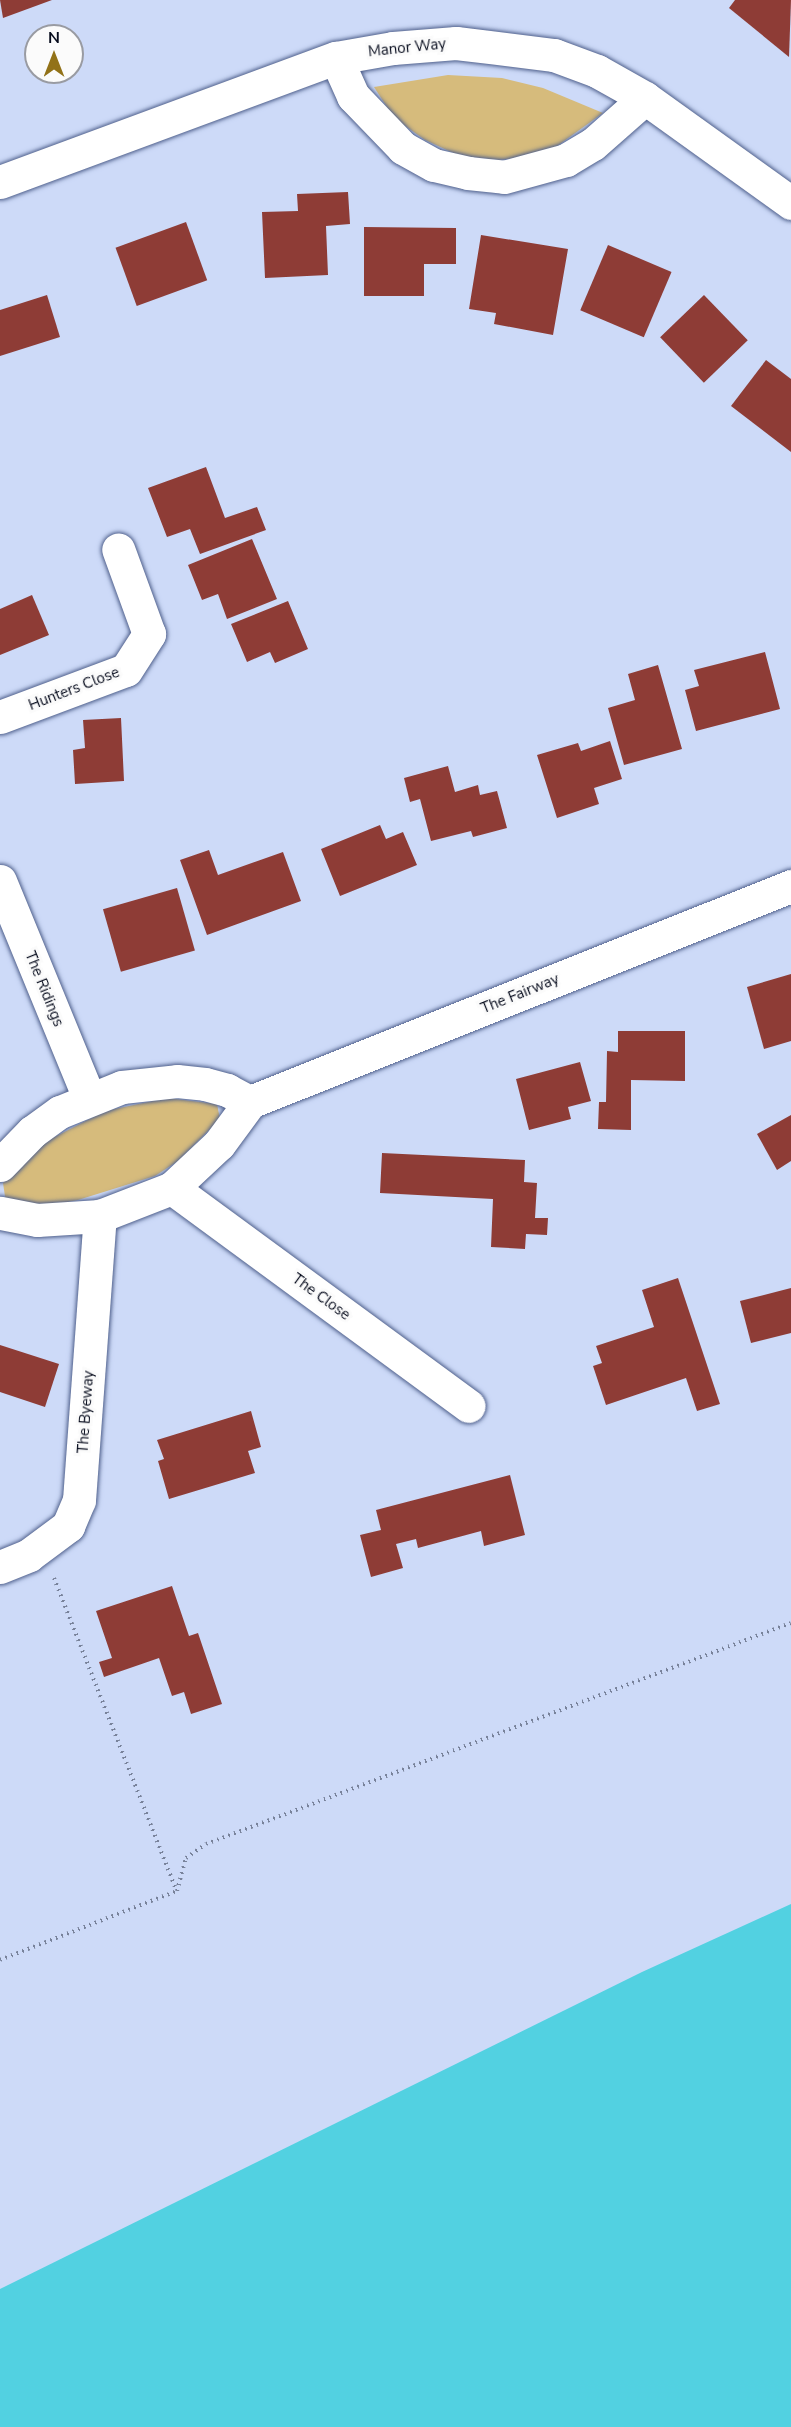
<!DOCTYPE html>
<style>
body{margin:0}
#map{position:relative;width:791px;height:2427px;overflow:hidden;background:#cddaf8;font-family:"Nunito Sans",sans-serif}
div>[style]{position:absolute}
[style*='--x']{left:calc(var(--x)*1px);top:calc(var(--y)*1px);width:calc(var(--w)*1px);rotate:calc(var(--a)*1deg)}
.green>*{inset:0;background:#d6bb7c}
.water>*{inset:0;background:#52d1e1}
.building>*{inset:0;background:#8e3c36;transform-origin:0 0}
.path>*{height:4px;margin-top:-2px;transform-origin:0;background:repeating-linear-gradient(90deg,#78829a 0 1.5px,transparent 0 6px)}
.roads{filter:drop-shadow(0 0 2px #4f608c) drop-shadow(0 0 2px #4f608c)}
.minor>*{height:33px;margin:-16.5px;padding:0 16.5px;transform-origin:16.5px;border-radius:16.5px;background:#fff}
span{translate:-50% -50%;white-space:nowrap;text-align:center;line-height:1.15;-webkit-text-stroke:6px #fbfbfb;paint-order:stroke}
.street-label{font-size:15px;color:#060b1c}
.north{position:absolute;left:24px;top:24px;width:60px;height:60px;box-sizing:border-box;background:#fbfbfb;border:2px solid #999ba2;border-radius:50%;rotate:0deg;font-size:16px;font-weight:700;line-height:24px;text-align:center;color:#060b1c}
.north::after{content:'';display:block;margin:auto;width:21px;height:27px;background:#927218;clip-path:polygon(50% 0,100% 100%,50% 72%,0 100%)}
</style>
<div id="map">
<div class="green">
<i style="clip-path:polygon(448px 75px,502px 78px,543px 88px,603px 113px,553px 149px,528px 157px,498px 160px,460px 156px,425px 140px,394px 118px,374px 87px)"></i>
<i style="clip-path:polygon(167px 1098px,217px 1104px,220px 1119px,178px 1161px,155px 1176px,78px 1200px,47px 1206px,6px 1203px,3px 1183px,15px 1165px,39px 1145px,105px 1111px)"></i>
</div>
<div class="water">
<i style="clip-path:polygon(791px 1904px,791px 2427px,0 2427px,0 2289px,642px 1972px)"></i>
</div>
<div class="building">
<i style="clip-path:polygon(0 0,52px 0,3px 18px)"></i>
<i style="clip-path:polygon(735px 0,791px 0,789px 57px,729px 8px)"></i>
<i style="clip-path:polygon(348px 192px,350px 224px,326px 226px,328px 275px,265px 278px,262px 212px,298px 211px,297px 194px)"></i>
<i style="left:186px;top:222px;width:62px;height:75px;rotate:70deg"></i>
<i style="clip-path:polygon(364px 227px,456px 228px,456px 264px,424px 264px,424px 296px,364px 296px)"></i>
<i style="clip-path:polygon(481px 235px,568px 249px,553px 335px,494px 324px,496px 313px,469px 309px)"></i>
<i style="left:608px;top:245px;width:69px;height:71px;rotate:23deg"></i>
<i style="clip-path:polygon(47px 295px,60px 337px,0 356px,0 310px)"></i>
<i style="left:704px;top:295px;width:63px;height:61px;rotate:46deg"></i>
<i style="clip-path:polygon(766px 360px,791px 379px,791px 452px,731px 406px)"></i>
<i style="clip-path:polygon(206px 467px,225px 518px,257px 507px,266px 530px,200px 554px,190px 529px,167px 537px,148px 488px)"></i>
<i style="clip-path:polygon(252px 539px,277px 599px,227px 619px,218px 594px,202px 600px,188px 565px)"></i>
<i style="clip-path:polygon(32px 595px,49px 635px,0 655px,0 609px)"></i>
<i style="clip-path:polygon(288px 601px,308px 649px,275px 663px,270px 652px,247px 662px,231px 624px)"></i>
<i style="clip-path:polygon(765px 652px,780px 709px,696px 731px,685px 690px,699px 686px,694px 670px)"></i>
<i style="clip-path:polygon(658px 665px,682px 749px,624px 765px,608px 708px,635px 700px,628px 674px)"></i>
<i style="clip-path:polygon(121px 718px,124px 781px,75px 784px,73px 750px,85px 748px,83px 720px)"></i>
<i style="clip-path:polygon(610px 741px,622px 779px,594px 788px,599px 804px,557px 818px,537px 755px,578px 743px,581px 751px)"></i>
<i style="clip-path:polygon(448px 766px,455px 792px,478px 785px,480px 795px,497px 791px,507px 828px,473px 837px,471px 831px,431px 841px,420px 799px,410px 802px,404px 778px)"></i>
<i style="clip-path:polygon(380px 825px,386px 839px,403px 832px,417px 865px,340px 896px,321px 849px)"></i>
<i style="clip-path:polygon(209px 850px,218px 875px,283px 852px,301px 901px,207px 935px,180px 860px)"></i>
<i style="left:177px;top:888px;width:65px;height:77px;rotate:74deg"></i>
<i style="clip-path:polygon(791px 974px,791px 1041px,764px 1049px,747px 987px)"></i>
<i style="clip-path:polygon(618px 1031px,685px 1031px,685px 1081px,631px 1080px,631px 1130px,598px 1129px,599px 1102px,606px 1102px,607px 1051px,618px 1052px)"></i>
<i style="clip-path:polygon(580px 1062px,591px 1101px,568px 1107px,571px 1119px,529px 1130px,516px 1079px)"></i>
<i style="clip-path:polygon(791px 1115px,791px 1161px,777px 1170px,757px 1134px)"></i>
<i style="clip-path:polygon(382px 1153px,525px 1160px,524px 1182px,537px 1183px,535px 1218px,548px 1218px,547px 1235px,526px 1234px,525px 1249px,491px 1247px,493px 1199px,380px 1193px)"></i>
<i style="clip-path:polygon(678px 1278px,720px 1404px,697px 1411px,686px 1378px,606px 1405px,593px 1366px,602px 1363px,596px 1346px,654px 1327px,642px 1290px)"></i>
<i style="clip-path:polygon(791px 1288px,791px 1333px,751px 1343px,740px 1301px)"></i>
<i style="clip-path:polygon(0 1345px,59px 1364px,45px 1407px,0 1392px)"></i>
<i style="clip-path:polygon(251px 1411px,261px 1447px,248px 1451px,255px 1473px,169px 1499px,158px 1461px,164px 1459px,157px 1440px)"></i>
<i style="clip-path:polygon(510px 1475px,525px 1535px,484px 1546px,481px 1531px,418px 1548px,416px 1539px,396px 1544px,403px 1568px,371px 1577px,360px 1535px,381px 1530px,376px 1510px)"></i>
<i style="clip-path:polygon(172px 1586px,189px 1636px,198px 1633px,222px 1704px,191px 1714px,184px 1692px,172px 1696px,159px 1658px,104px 1677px,99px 1662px,112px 1658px,96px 1611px)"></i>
</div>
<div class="path">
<i style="--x:54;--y:1578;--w:335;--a:68.6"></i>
<i style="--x:0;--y:1960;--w:190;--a:-21.3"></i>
<i style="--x:177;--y:1891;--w:34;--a:-75"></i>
<i style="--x:186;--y:1858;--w:24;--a:-35"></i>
<i style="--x:206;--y:1844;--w:625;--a:-20.7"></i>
</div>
<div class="roads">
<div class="minor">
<i style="--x:336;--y:58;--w:42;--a:65.9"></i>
<i style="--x:353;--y:96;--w:72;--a:46.1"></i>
<i style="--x:403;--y:148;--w:35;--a:29"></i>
<i style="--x:434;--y:165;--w:35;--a:13"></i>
<i style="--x:468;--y:173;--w:36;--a:6"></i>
<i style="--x:504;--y:177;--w:64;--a:-15.3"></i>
<i style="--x:566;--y:160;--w:31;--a:-31"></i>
<i style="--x:593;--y:144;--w:69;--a:-41.5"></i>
<i style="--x:0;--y:182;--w:358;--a:-20.3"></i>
<i style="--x:336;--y:58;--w:58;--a:-10"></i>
<i style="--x:393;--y:48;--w:63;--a:-4.5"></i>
<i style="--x:456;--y:43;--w:99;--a:7"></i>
<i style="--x:554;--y:55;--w:46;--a:20.4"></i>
<i style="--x:597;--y:71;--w:55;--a:29.4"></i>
<i style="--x:645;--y:98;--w:180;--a:35.7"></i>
<i style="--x:0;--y:717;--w:134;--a:-20.5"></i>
<i style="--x:126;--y:670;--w:43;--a:-57.4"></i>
<i style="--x:149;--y:634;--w:90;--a:-110"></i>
<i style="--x:0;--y:881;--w:235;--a:67.7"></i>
<i style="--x:250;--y:1102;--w:583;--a:-21.76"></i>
<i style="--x:0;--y:1165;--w:46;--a:-45.9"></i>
<i style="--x:32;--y:1132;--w:34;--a:-36"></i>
<i style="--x:60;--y:1112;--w:67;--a:-22"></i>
<i style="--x:122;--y:1087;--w:55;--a:-6.2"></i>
<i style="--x:177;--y:1081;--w:28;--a:6"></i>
<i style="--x:205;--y:1084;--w:23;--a:15"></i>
<i style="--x:227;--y:1090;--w:26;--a:28"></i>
<i style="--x:250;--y:1102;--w:52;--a:126.4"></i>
<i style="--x:219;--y:1144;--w:64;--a:136.9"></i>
<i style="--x:172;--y:1188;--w:77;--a:158.7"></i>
<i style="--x:100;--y:1216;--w:63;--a:176.4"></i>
<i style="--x:37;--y:1220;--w:38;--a:-169"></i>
<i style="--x:172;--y:1188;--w:368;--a:36.3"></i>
<i style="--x:0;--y:1567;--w:31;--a:-22"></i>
<i style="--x:29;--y:1555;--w:49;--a:-36.6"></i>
<i style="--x:68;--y:1526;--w:28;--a:-67"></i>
<i style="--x:79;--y:1500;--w:285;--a:-85.8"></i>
</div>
</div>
<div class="street-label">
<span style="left:407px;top:48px;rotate:-6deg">Manor Way</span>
<span style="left:74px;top:689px;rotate:-21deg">Hunters Close</span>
<span style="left:44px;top:989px;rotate:68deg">The Ridings</span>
<span style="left:520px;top:994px;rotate:-22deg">The Fairway</span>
<span style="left:321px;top:1297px;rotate:36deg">The Close</span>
<span style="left:86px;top:1412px;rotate:-86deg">The Byeway</span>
</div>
<div class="north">N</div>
</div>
